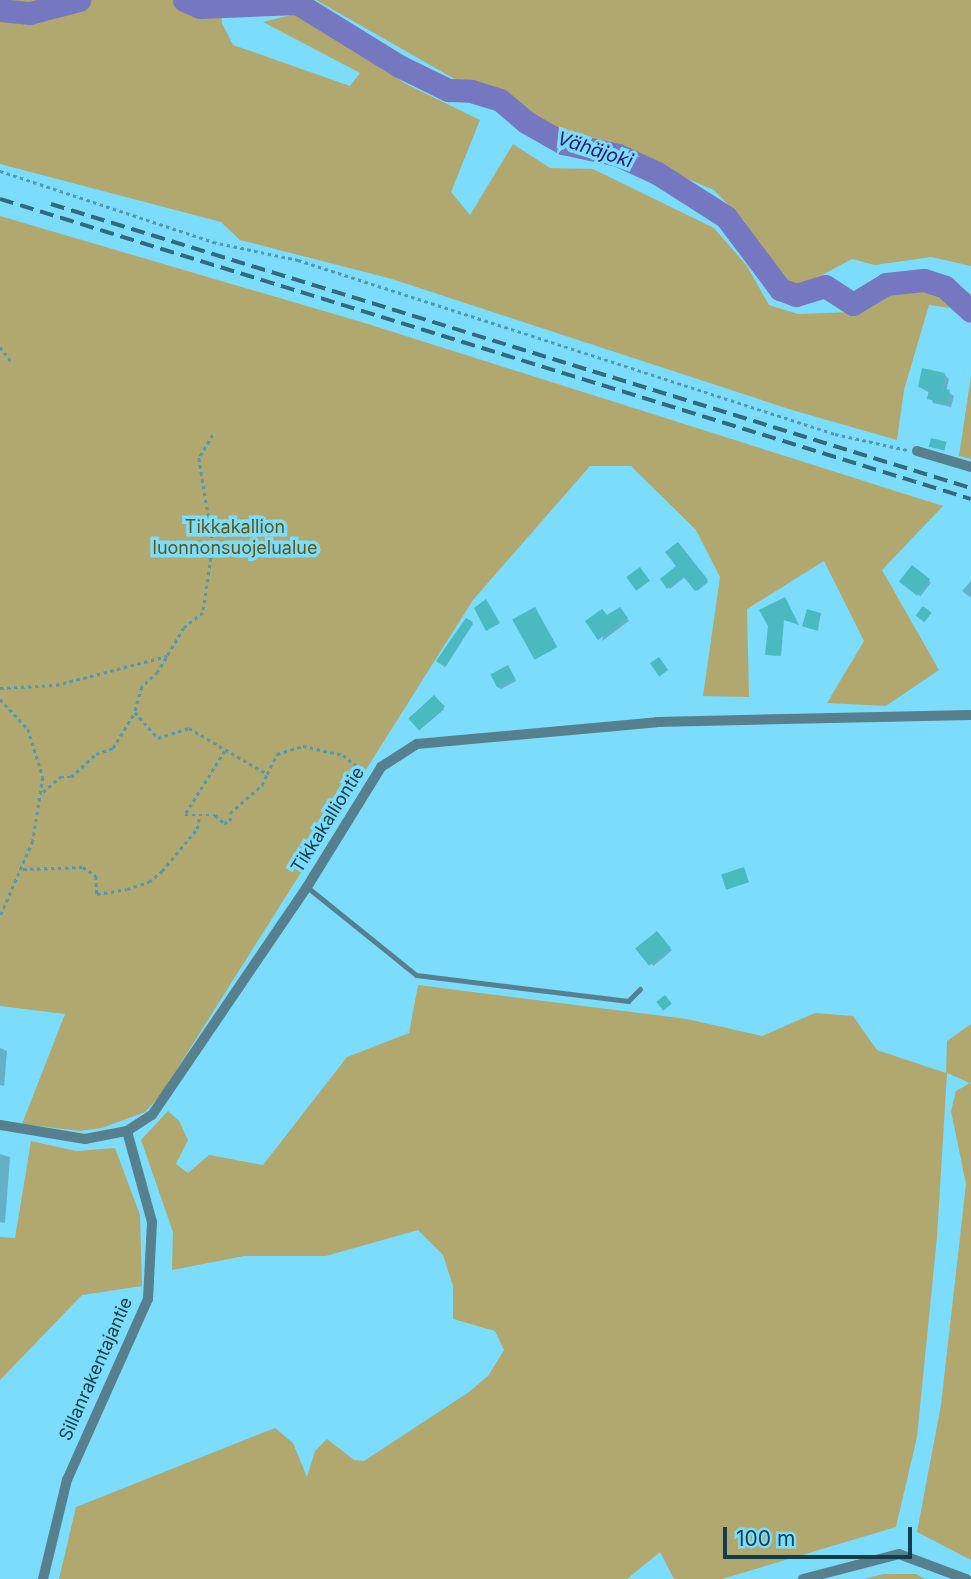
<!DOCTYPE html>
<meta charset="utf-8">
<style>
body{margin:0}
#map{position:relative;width:971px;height:1579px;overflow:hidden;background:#7cdcfb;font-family:Inter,sans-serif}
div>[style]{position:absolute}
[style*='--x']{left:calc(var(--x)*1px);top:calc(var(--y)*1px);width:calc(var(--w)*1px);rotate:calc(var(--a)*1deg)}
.green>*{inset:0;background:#b0a86f}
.shadow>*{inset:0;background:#0003;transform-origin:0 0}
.river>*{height:23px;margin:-11.5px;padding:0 11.5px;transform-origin:11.5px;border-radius:11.5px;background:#7578c1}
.building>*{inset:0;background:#4ab9c0;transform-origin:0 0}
.path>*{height:2.5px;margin-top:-1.25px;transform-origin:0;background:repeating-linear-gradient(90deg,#5099b0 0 3.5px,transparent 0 7px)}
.service>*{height:5px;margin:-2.5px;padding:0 2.5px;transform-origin:2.5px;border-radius:2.5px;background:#57808e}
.minor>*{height:10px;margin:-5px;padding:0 5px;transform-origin:5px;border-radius:5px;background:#57808e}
.rail>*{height:3.5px;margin-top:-1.75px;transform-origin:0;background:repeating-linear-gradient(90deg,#316a7b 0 14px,transparent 0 21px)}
span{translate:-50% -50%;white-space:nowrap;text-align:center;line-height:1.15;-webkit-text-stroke:7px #7cdcfb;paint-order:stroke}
.park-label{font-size:18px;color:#615715}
.street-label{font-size:18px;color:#133d49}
.water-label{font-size:19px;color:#271970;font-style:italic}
.scale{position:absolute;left:723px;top:1527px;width:189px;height:32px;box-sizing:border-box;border:4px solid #133d49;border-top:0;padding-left:9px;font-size:21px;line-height:24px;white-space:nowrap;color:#133d49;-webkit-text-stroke:5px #7cdcfb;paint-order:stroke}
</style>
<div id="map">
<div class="green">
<i style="clip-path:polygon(0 0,220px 0,222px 23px,233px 45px,350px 86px,360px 73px,263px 22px,295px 14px,408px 85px,480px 120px,451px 192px,470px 215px,513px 144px,550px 168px,593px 169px,714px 228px,747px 266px,769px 305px,798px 314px,853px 312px,873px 282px,927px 282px,971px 294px,971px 311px,929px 305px,904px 390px,897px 440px,792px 410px,392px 279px,240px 240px,221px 222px,0 164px)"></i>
<i style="clip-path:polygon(316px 0,971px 0,971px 266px,931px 257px,875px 265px,852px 259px,811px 281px,787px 285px,765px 262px,745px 222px,714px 190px,584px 135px,523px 118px)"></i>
<i style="clip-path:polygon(0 216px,368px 324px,943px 506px,882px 570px,939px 670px,886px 706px,827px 703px,864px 641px,824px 561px,747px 609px,749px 697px,703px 696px,720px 577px,696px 530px,631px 466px,590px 466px,473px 600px,160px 1096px,145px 1112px,102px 1128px,80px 1131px,22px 1124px,65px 1014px,0 1006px)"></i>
<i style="clip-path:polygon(971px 376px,971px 459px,959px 456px)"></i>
<i style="clip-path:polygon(418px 985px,687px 1019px,762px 1036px,815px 1013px,853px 1016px,877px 1050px,946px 1073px,947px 1041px,971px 1024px,971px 1560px,917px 1532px,941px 1405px,966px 1184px,951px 1111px,956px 1091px,970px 1083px,947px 1073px,937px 1237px,917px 1437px,896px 1527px,722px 1579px,674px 1579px,660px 1552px,627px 1579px,59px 1579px,76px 1507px,275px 1428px,293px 1443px,307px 1477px,315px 1451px,327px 1439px,354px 1460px,364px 1461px,469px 1392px,488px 1376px,504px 1350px,495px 1331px,453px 1319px,453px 1286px,443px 1255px,418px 1230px,326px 1256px,244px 1256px,172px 1270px,173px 1232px,141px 1140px,168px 1111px,179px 1121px,188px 1140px,176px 1164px,188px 1173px,209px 1155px,263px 1165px,347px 1057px,409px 1033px)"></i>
<i style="clip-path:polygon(31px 1141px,76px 1151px,115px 1148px,140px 1215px,142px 1286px,82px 1295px,0 1380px,0 1237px,15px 1238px)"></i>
<i style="clip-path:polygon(884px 1574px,916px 1574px,925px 1579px,864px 1579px)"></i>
</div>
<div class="shadow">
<i style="clip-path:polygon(945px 375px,949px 379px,946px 391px,954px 396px,951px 407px,933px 403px,930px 393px,919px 387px)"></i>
<i style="clip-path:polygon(678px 544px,708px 582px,697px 591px,686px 576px,670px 589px,662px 580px,679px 567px)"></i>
<i style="left:912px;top:568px;width:24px;height:17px;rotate:38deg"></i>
<i style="clip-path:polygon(971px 581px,971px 598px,962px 591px)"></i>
<i style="clip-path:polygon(622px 611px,629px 621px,602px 641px,608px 617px)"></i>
<i style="clip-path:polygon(820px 614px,818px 631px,804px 625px)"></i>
<i style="clip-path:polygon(467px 620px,473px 624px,446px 666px,439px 661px)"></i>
<i style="clip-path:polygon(510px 669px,516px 681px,501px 689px,498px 687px)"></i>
<i style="left:434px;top:697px;width:16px;height:32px;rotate:50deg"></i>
<i style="left:657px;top:933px;width:23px;height:24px;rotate:50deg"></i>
<i style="clip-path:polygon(0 1048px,7px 1051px,4px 1086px,0 1085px)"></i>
<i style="clip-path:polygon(0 1154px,10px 1157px,5px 1223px,0 1222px)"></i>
</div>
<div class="river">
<i style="--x:184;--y:0;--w:17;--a:24"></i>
<i style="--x:200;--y:7;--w:97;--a:-2.4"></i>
<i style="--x:297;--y:3;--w:120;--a:31.7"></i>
<i style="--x:399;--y:66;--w:55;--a:26.1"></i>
<i style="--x:448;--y:90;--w:23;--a:2"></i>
<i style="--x:471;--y:91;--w:30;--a:17"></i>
<i style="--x:500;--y:100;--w:34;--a:40"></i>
<i style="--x:526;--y:122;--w:43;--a:29.6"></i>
<i style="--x:563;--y:143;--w:56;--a:12.3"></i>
<i style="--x:618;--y:155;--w:43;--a:24.8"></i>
<i style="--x:657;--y:173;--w:82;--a:32.5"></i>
<i style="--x:726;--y:217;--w:90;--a:53.1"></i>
<i style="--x:780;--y:289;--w:17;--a:21"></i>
<i style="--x:796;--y:295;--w:30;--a:-17"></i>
<i style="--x:825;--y:286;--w:33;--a:33"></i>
<i style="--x:853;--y:304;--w:39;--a:-31"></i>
<i style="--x:886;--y:284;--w:38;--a:-6"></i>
<i style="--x:924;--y:280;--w:22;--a:18"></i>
<i style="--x:945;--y:287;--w:35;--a:43"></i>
<i style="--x:0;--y:10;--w:30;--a:6"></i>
<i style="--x:30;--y:13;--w:51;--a:-14.9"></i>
</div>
<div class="building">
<i style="clip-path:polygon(922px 368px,945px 373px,942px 388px,950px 390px,947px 404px,927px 399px,929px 390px,918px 387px)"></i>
<i style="left:931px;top:438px;width:16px;height:9px;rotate:14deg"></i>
<i style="clip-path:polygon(678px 542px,708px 580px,695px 591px,683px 576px,667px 589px,660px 579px,676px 566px,665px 552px)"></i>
<i style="left:912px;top:565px;width:23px;height:21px;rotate:38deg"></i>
<i style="left:640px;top:567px;width:17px;height:17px;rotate:54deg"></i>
<i style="clip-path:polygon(785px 597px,799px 625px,784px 620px,781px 656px,765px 655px,768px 626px,759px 610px)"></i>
<i style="clip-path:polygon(486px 599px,500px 623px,486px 631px,474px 608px)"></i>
<i style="left:923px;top:606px;width:11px;height:12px;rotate:38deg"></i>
<i style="left:535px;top:607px;width:46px;height:26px;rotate:61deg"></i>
<i style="clip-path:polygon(620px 607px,628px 618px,598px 640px,585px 621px,602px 609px,607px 615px)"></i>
<i style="left:807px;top:609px;width:15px;height:18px;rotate:16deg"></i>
<i style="clip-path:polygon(466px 618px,473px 622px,445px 667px,436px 661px)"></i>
<i style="left:659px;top:657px;width:16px;height:11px;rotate:55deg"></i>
<i style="left:508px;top:665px;width:15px;height:20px;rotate:62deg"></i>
<i style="left:434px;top:695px;width:16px;height:35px;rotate:47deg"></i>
<i style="left:744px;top:867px;width:16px;height:24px;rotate:72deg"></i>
<i style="left:657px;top:931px;width:22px;height:28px;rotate:51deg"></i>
<i style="left:665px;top:995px;width:11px;height:11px;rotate:52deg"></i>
</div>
<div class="path">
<i style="--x:0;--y:171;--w:225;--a:18.4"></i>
<i style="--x:213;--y:242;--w:87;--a:12"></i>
<i style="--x:298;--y:260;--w:564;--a:17.95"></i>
<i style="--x:835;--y:434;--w:74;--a:12.5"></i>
<i style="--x:0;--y:347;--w:18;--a:52"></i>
<i style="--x:213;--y:435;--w:27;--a:121"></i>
<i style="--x:199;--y:458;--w:87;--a:80.8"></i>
<i style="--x:213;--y:544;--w:70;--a:98.2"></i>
<i style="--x:203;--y:613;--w:24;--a:142"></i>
<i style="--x:184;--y:628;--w:51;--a:120.6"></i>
<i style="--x:158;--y:672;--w:22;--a:137"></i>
<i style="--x:142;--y:687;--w:26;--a:106"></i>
<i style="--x:135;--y:712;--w:35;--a:49"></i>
<i style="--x:158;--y:738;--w:33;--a:-18"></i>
<i style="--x:189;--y:728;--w:91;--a:30.5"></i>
<i style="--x:267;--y:774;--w:22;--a:-63"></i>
<i style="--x:277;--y:754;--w:27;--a:-17"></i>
<i style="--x:303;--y:746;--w:41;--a:12.7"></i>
<i style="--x:343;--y:755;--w:28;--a:39"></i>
<i style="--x:0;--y:688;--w:56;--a:-3.1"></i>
<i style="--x:56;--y:685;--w:115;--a:-14.6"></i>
<i style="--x:0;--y:699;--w:41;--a:47"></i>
<i style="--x:28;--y:729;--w:50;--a:72.6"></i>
<i style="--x:43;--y:777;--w:65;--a:98.9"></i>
<i style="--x:33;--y:841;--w:83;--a:113.5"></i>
<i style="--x:225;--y:751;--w:75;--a:122"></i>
<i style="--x:185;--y:815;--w:30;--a:0"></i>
<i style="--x:215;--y:815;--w:12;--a:42"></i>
<i style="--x:224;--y:823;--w:6;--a:-18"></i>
<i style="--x:230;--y:821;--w:8;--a:-90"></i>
<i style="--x:230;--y:813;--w:43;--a:-41.2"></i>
<i style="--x:262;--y:785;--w:12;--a:-66"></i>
<i style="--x:43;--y:792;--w:23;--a:-41"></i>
<i style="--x:60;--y:777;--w:11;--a:0"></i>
<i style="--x:71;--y:777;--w:34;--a:-43"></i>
<i style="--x:96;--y:754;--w:18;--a:-19"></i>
<i style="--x:113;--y:748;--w:42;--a:-58.6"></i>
<i style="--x:23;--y:869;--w:60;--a:-1.9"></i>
<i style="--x:83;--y:867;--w:16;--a:35"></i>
<i style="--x:96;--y:876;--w:18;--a:87"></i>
<i style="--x:97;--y:894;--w:30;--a:-9"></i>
<i style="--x:127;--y:889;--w:23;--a:-18"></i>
<i style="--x:149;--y:882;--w:17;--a:-40"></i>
<i style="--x:162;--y:871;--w:55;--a:-50.2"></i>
<i style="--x:197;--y:829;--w:11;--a:-80"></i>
</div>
<div class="service">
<i style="--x:307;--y:887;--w:140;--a:38.9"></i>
<i style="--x:416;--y:975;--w:214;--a:7"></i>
<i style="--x:628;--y:1001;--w:17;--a:-45"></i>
</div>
<div class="minor">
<i style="--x:917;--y:451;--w:56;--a:16.5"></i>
<i style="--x:0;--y:1125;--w:86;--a:9.4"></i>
<i style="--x:85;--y:1139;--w:43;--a:-10.8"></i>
<i style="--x:127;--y:1131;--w:30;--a:-33"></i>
<i style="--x:152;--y:1115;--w:276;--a:-55.8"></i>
<i style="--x:307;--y:887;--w:141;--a:-58.3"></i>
<i style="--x:381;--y:767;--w:43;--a:-32.6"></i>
<i style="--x:417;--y:744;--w:241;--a:-5.2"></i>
<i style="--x:657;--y:722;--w:314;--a:-1.3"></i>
<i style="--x:43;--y:1579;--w:102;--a:-76.4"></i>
<i style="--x:67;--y:1480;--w:198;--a:-65.9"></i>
<i style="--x:148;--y:1299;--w:77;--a:-87"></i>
<i style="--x:152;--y:1222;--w:94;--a:-105.4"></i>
<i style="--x:803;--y:1579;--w:99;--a:-14.6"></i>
<i style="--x:899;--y:1554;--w:72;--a:20.5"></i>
</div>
<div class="rail">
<i style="--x:0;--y:199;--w:1016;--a:17.17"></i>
<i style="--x:51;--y:204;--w:963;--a:17.16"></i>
</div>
<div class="park-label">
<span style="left:235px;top:538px">Tikkakallion<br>luonnonsuojelualue</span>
</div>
<div class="street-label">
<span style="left:328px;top:820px;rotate:-58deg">Tikkakalliontie</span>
<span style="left:96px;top:1369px;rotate:-66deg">Sillanrakentajantie</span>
</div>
<div class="water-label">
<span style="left:595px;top:150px;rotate:18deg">Vähäjoki</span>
</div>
<div class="scale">100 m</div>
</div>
